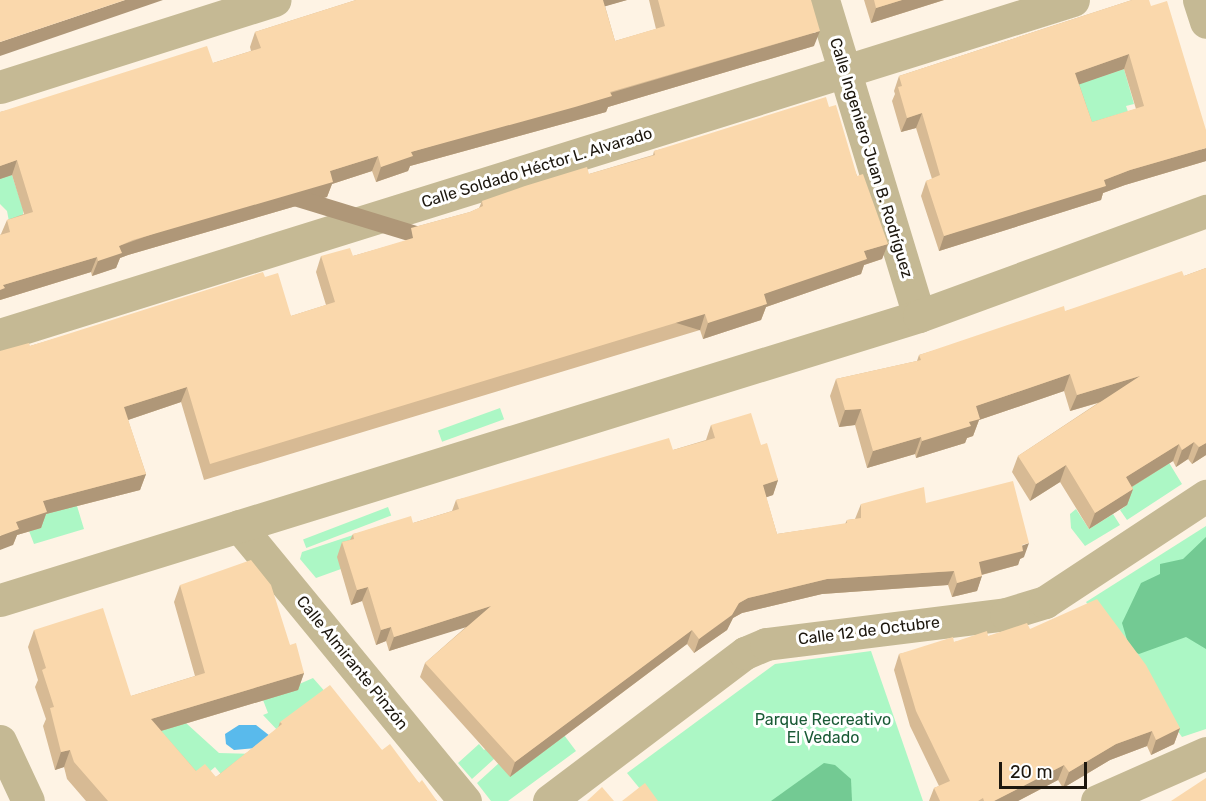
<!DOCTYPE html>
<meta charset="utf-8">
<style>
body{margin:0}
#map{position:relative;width:1206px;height:801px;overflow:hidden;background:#fef3e4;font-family:Rubik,sans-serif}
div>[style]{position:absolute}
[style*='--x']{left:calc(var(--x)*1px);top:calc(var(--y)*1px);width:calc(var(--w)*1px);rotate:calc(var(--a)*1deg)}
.green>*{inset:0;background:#acf7c5;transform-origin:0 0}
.forest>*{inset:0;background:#73ca93}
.water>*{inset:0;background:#59baec}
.minor>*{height:33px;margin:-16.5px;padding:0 16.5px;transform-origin:16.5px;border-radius:16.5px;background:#c5b994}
.wall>*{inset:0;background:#d7ba94}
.shaded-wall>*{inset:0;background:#af9778;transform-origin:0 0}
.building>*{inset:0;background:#fad8ac}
span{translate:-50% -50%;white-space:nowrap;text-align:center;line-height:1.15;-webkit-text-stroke:6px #fff;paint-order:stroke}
.street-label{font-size:16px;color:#1d170e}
.park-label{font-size:16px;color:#1a5a36}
.scale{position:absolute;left:999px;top:762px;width:88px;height:27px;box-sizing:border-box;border:3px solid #1d170e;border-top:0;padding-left:8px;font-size:18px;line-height:21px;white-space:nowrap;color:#1d170e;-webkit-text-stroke:4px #fff;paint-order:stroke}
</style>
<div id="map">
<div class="green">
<i style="clip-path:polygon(1124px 69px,1134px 104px,1126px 106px,1132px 123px,1093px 134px,1076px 85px)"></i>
<i style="clip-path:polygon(12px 175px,23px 209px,23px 228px,11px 232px,7px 211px,0 204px,0 178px)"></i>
<i style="left:500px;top:408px;width:12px;height:66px;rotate:70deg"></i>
<i style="clip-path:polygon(48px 410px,84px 529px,34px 544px,29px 531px,41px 528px)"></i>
<i style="clip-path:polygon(1160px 448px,1182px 484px,1127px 520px,1120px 510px,1127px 505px,1120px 494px)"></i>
<i style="left:388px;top:507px;width:9px;height:91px;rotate:69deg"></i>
<i style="clip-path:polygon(1076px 509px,1089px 529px,1113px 514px,1120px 525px,1085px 546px,1071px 528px,1070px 514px)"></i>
<i style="clip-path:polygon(389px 523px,341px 569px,316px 578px,300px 559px,302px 552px)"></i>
<i style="clip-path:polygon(1206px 526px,1206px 729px,1182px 737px,1086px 602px)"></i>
<i style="clip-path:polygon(871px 651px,923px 801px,650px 801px,627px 773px,775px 664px)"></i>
<i style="clip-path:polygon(313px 678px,328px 695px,281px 734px,263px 715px,268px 713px,263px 700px)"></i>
<i style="clip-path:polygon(543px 707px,576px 751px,508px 801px,491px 801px,477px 783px,499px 763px)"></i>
<i style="clip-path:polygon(186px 723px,219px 753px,261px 754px,243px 801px,215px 767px,176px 801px,121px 734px)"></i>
<i style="clip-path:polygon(492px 743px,494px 759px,472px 779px,458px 763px,479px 744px,484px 750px)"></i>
</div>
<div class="forest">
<i style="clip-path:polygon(1206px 537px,1206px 649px,1186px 637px,1139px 654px,1130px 650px,1122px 623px,1141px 583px,1160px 574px,1160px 564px,1183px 559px)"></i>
<i style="clip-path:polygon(824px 763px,835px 765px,851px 779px,852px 801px,771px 801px)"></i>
</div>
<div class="water">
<i style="clip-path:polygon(239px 725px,256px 725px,270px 736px,256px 748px,234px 750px,226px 744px,225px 734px)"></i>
</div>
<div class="minor">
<i style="--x:823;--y:0;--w:330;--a:73.1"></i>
<i style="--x:1199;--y:0;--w:23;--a:72"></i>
<i style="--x:0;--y:87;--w:288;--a:-17.6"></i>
<i style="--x:0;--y:335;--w:1124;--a:-17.34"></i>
<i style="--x:239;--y:526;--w:356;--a:50.6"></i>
<i style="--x:0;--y:600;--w:962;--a:-17.17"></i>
<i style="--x:919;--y:316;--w:306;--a:-20.1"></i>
<i style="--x:0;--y:741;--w:66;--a:65"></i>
<i style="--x:549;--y:801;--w:246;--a:-37.1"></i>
<i style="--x:745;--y:653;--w:23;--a:-23"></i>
<i style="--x:766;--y:644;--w:242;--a:-7.1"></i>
<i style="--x:1006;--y:614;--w:41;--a:-17.1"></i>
<i style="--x:1045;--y:602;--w:193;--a:-33.4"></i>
<i style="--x:1097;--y:801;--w:119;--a:-23.8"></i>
</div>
<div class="wall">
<i style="clip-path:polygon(356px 0,627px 0,605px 6px,615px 41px,656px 29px,649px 0,811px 0,814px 46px,608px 107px,606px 112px,570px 122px,410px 166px,408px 171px,376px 182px,372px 171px,332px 184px,327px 197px,128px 255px,120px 258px,116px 268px,92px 276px,91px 272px,0 300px,0 301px,0 235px,1px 234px,7px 220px,24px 214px,12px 175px,0 179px,0 112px,213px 63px,251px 51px,250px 47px,255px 32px)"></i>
<i style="clip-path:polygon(864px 0,944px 0,871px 23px)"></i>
<i style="clip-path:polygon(evenodd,1132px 0,1206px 161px,1125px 185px,1103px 193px,1101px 200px,939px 251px,921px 196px,926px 181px,932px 179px,916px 128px,901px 132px,892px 101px,895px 94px,894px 91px,899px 76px,1132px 0,1124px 69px,1136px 109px,1092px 122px,1079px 84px,1124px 69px)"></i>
<i style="clip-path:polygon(829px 107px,857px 176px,888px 244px,882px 259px,864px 265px,861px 274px,766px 307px,761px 320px,703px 339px,700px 330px,204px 480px,181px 402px,128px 420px,146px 474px,140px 490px,46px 514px,41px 528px,17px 535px,13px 545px,30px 346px,265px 277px,291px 316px,326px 305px,316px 272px,321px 256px,353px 256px,406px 241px,411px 228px,470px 212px,479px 208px,482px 201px,589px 174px,653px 155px,654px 151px)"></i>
<i style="clip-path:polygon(1206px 268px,1206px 455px,1192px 464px,1188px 459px,1176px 467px,1173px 461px,1132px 487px,1133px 489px,1127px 505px,1089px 529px,1060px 482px,1030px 501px,1012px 472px,1018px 456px,1098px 403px,1070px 411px,1064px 391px,979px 420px,973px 436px,967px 438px,965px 443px,916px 458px,915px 454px,867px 468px,855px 425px,839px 427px,830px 396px,836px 379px,917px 361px,919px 355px,1184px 276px)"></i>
<i style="clip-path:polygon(711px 425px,761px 445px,778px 480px,773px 495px,766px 497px,777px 534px,845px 524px,847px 520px,855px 519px,861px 504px,926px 503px,1024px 557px,1020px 559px,1018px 565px,982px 575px,977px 591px,952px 597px,948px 585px,822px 594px,742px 613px,733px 618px,727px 630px,694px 653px,687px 644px,510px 777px,420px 677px,425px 663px,467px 626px,389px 651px,386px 641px,376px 645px,362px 601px,351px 605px,337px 557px,342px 542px,350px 540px,353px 534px,413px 523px,452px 511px,456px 500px,673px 450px,706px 440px)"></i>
<i style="clip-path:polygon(180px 585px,290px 645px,304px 673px,298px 690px,161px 731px,196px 771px,216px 777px,278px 728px,280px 722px,382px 750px,419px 783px,437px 801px,86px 801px,67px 779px,64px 767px,55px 770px,43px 726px,46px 719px,35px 687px,38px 680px,28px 647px,34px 630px,131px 696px,195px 676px,174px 602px)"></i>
<i style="clip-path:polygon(1030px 629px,1180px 728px,1174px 744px,1151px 755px,1147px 746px,1110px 760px,1063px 788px,1058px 780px,1018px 801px,929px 801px,934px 788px,939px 786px,910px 726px,894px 670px,899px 654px,954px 642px)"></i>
</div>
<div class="shaded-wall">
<i style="clip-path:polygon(125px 0,163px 0,0 56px,0 42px)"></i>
<i style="clip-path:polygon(599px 0,627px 0,596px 9px)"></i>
<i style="clip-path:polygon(902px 0,944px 0,871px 23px,876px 8px)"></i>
<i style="clip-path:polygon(820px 31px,814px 46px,608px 107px,606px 112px,570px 122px,410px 166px,408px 171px,376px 182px,381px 167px,411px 152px)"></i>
<i style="clip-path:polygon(1129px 54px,1124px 69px,1069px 88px,1075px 73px)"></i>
<i style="clip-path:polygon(922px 113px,916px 128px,901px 132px,907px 118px)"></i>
<i style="clip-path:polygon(1206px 148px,1206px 161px,1125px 185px,1103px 193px,1101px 200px,939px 251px,944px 236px,1104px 180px,1130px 170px)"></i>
<i style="clip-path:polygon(378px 156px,372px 171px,332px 184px,327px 197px,128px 255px,120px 258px,116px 268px,92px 276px,98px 261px,119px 246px,330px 171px)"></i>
<i style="clip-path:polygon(17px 160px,12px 175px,0 179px,0 166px)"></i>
<i style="clip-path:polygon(888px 244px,882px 259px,864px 265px,861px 274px,766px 307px,761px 320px,703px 339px,708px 323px,764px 294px,864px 251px)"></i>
<i style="clip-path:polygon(97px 257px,91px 272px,0 300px,0 301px,0 290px,3px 285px)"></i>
<i style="left:705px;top:314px;width:17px;height:517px;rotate:107deg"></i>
<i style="clip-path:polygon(1070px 374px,1064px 391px,979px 420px,973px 436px,967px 438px,965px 443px,916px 458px,922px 441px,976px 406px)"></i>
<i style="clip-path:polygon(1140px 376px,1134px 392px,1070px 411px,1077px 395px)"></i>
<i style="clip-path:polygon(187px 387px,181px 402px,119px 423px,124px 407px)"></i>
<i style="clip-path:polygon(861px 409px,855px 425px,839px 427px,845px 410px)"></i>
<i style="clip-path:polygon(921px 437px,915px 454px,867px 468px,873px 451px)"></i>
<i style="clip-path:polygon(1194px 442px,1188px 459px,1176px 467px,1182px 450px)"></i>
<i style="clip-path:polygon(1206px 443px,1206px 455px,1192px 464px,1199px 447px)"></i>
<i style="clip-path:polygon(1179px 444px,1173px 461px,1120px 494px,1126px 477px)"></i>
<i style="clip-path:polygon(1066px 465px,1060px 482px,1030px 501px,1036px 484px)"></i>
<i style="clip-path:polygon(146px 474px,140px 490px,46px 514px,41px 528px,17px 535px,13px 545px,0 550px,0 536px,16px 522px,43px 501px)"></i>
<i style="clip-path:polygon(778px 480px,773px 495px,758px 500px,763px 485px)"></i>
<i style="clip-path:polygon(1133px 489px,1127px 505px,1089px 529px,1095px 513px)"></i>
<i style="clip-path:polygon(1029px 543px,1024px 557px,1020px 559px,1018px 565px,973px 577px,979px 562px)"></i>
<i style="clip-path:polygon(954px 571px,948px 585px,822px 594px,742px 613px,733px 618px,727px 630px,694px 653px,699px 639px,739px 603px,748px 598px,827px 579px)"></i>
<i style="clip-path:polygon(982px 576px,977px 591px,952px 597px,957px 583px)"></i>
<i style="clip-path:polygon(368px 587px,362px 601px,351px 605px,357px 590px)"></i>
<i style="clip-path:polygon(491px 606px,486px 621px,389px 651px,394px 637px)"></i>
<i style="clip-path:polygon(391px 627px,386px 641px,376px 645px,381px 630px)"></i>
<i style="clip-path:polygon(692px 630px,687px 644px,510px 777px,515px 762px)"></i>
<i style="clip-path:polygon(304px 673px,298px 690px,144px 736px,151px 719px)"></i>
<i style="clip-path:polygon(1180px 728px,1174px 744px,1151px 755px,1156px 740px)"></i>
<i style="clip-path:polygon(1152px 731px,1147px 746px,1110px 760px,1063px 788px,1069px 772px,1116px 744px)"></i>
<i style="clip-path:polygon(70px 750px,64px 767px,55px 770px,61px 752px)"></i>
<i style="clip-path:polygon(1064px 765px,1058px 780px,1018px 801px,994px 801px)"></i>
</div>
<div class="building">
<i style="clip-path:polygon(0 0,125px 0,0 42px)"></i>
<i style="clip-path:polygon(356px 0,603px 0,615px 41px,665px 26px,658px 0,811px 0,820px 31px,610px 92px,612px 96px,575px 107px,411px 152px,413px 156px,381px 167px,378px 156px,330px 171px,333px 182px,133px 240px,119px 246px,122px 253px,98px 261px,97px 257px,3px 285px,5px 288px,0 290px,0 235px,10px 232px,7px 220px,33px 212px,17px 160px,0 166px,0 112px,207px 46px,213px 63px,261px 48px,255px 32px)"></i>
<i style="clip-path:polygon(874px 0,902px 0,876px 8px)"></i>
<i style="clip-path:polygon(evenodd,1132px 0,1149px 0,1151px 6px,1167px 1px,1206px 130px,1206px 148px,1130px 170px,1104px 180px,1106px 186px,944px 236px,926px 181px,940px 175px,922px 113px,907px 118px,898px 87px,902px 86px,899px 76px,1132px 0,1129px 54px,1144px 106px,1092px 122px,1075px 73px,1129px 54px)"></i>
<i style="clip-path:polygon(826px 97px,829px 107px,836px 105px,857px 176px,863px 174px,888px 244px,864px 251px,867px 259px,764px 294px,767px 304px,708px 323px,705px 314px,210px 464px,187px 387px,124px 407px,146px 474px,43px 501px,47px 512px,16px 522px,19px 529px,0 536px,0 351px,29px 343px,30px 346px,263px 272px,265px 277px,278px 273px,291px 316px,335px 302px,321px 256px,350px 248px,353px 256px,413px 238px,411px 228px,470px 212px,483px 206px,482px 201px,525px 186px,587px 167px,589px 174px,655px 155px,654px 151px)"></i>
<i style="clip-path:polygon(1206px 268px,1206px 443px,1199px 447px,1194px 442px,1182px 450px,1179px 444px,1126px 477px,1133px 489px,1095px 513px,1066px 465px,1036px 484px,1018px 456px,1140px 376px,1077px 395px,1070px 374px,976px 406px,980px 419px,969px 422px,971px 426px,922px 441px,921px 437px,873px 451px,861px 409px,845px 410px,836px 379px,921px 360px,919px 355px,1064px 306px,1065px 311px,1182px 271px,1184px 276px)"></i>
<i style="clip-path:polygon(751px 413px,761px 445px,767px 443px,778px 480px,763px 485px,777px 534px,847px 523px,847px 520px,861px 518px,861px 504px,924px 487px,926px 503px,1013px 481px,1029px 543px,1022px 545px,1023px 551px,979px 562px,982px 576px,957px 583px,954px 571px,827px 579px,748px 598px,739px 603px,732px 615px,699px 639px,692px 630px,515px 762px,425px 663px,491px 606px,394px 637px,391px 627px,381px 630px,368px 587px,357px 590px,342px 542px,354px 539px,353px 534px,411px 516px,413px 523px,459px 509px,456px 500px,669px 438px,673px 450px,715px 438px,711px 425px)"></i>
<i style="clip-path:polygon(251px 560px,271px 585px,290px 645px,296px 643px,304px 673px,151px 719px,196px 771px,205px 764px,216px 777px,282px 724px,280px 722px,330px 685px,382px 750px,390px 744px,419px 783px,422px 780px,437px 801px,108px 801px,74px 762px,70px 750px,61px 752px,50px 708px,54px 707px,42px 670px,46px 668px,34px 630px,103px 608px,131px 696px,205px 673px,180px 585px)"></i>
<i style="clip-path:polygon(1097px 599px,1146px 665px,1180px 728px,1156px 740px,1152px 731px,1116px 744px,1069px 772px,1064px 765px,994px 801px,984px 801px,983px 798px,978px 801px,940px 801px,934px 788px,950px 781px,916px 711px,899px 654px,953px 637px,954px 642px,987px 631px,988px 636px,1027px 623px,1030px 629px)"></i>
<i style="clip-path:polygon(1206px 778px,1206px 801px,1171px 801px)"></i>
<i style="clip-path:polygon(645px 783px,658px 801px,622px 801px)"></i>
<i style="clip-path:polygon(602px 787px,614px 801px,587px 801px)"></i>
</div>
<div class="street-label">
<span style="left:871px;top:158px;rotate:73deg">Calle Ingeniero Juan B. Rodríguez</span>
<span style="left:537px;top:168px;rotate:-17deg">Calle Soldado Héctor L. Alvarado</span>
<span style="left:869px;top:631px;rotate:-7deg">Calle 12 de Octubre</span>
<span style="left:352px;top:663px;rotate:51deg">Calle Almirante Pinzón</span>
</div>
<div class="park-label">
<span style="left:823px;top:729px">Parque Recreativo<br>El Vedado</span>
</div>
<div class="scale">20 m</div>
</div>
